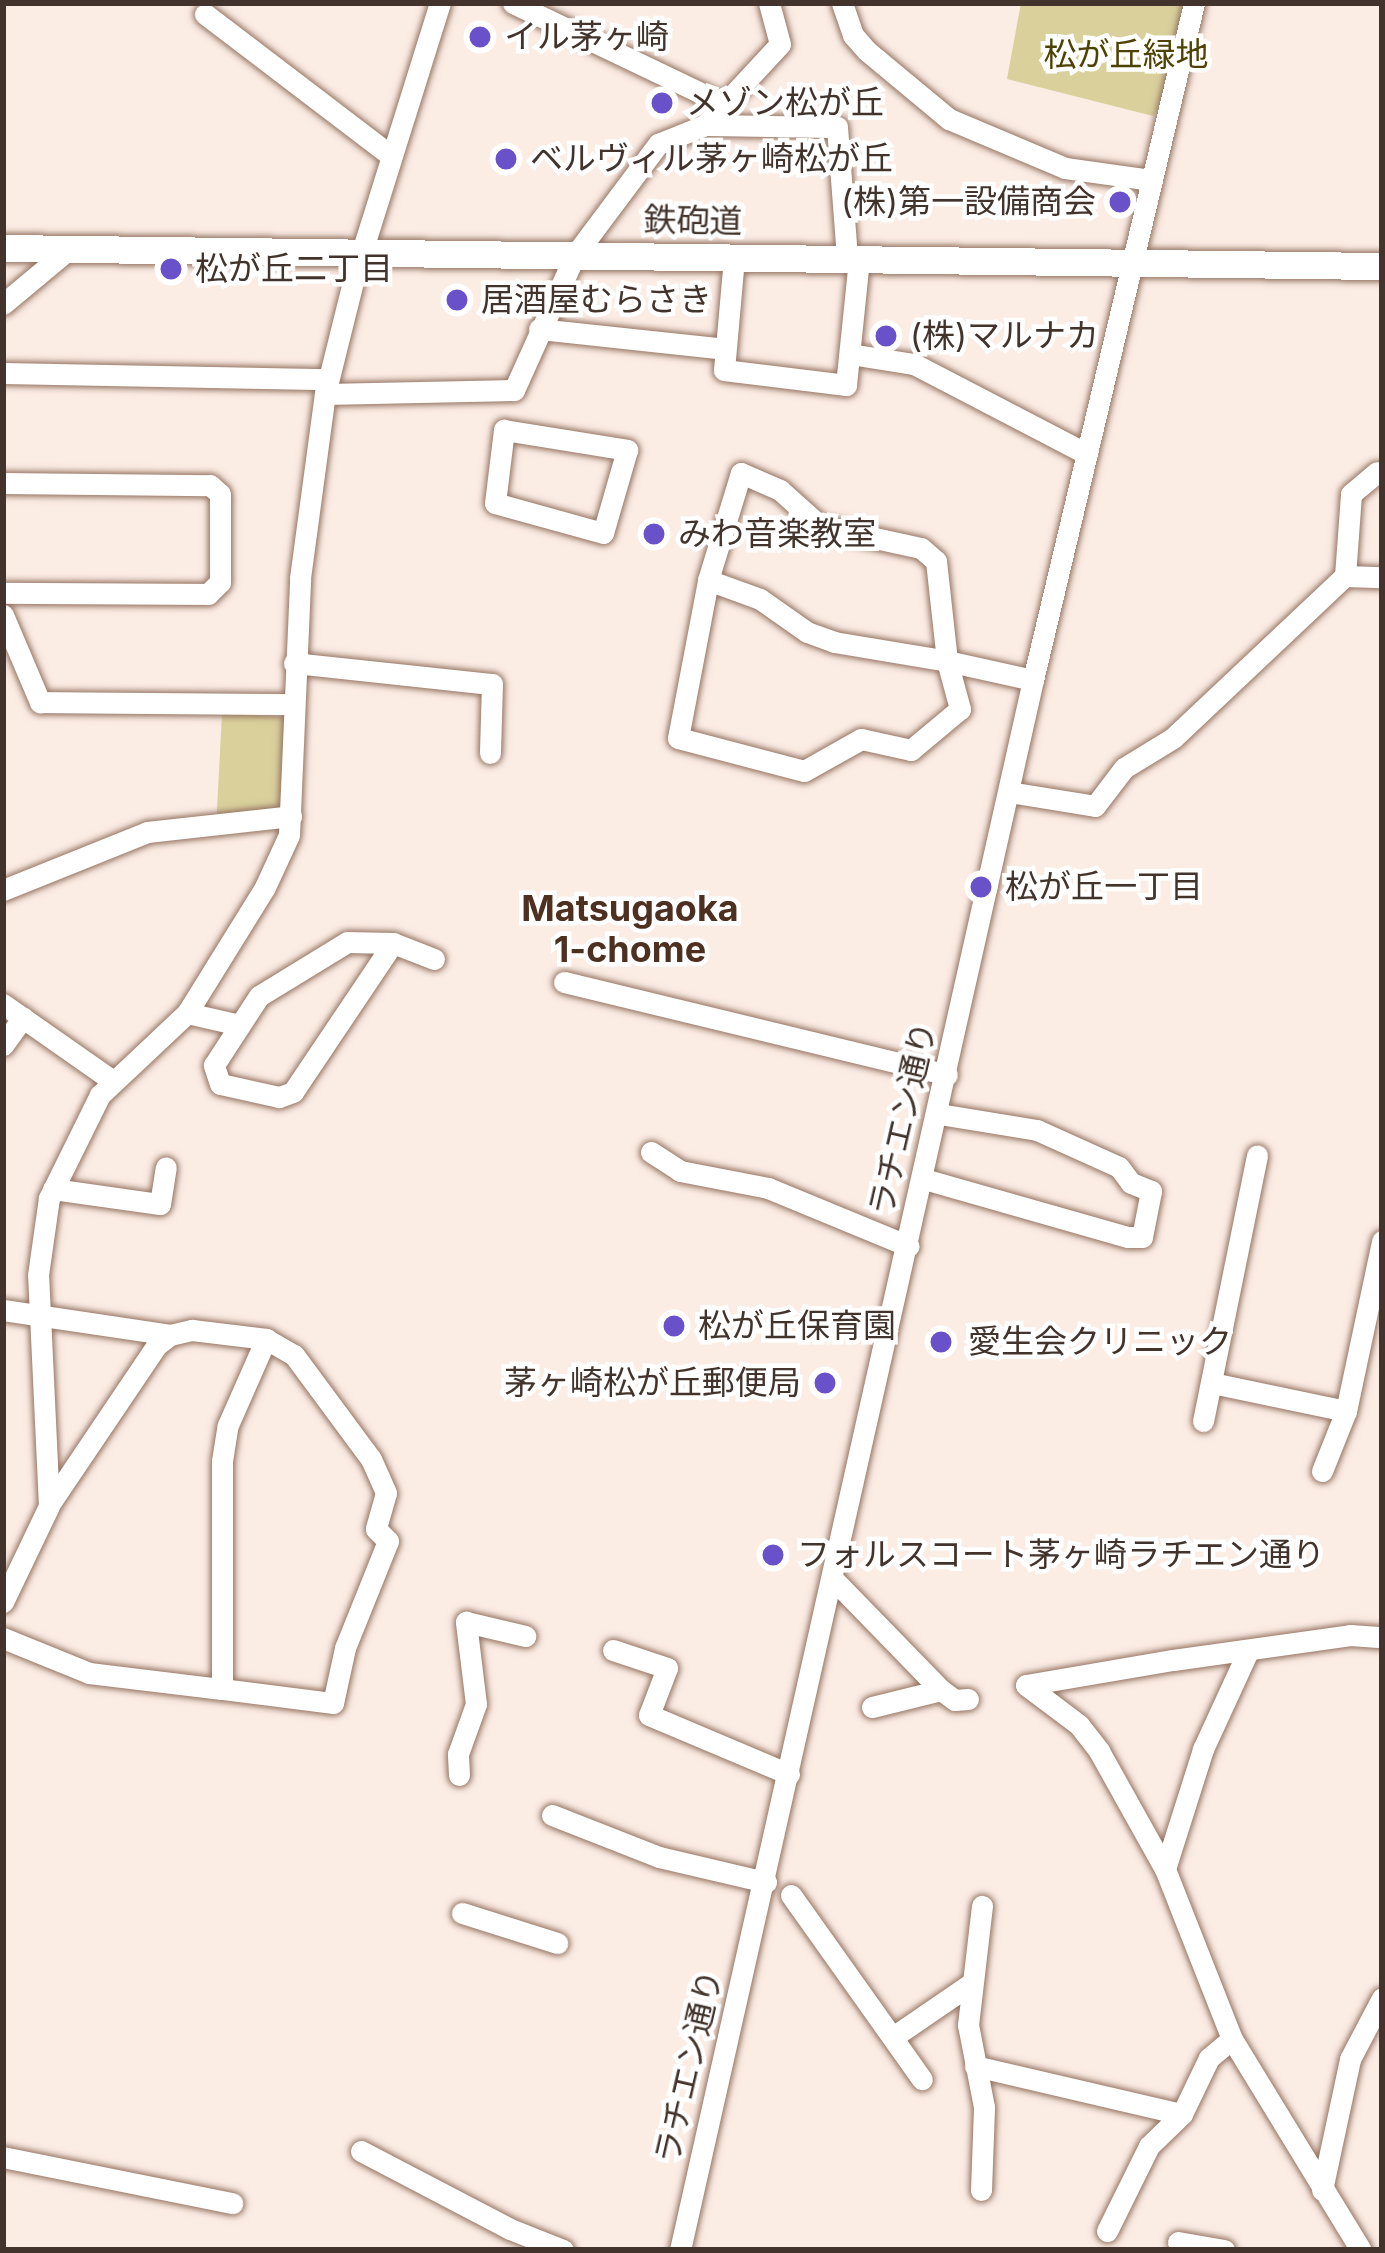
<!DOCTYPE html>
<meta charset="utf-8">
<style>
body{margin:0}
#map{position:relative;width:1385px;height:2253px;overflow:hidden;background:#fbece4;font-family:Inter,"Noto Sans JP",sans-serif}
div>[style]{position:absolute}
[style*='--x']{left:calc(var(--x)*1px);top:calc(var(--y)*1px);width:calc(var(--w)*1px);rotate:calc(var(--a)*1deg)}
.green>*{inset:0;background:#d9d09c;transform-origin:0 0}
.roads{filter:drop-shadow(0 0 3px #957462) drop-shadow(0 0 3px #957462)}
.street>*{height:21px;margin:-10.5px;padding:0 10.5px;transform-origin:10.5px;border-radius:10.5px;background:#fff}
.secondary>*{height:27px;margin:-13.5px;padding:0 13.5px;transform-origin:13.5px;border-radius:13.5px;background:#fff}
.dots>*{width:33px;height:33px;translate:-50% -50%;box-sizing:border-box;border:6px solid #fff;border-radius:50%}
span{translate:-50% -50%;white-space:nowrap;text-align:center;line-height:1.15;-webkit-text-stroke:9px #fff;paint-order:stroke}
.poi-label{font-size:33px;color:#42342c}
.left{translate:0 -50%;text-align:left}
.right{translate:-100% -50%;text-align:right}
.park-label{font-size:33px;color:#4d4201}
.street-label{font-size:33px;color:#42342c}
.neighbourhood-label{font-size:36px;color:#4d3020;font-weight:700}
.frame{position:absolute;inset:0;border:6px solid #42342c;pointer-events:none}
</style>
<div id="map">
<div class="green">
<i style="clip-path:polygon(1021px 3px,1191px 3px,1174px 85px,1153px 116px,1007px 79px)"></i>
<i style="left:222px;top:714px;width:66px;height:101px;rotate:3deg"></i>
</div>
<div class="roads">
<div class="street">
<i style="--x:513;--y:3;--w:234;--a:25.6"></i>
<i style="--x:842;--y:3;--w:34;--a:71"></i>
<i style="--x:853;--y:35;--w:21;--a:49"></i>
<i style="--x:867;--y:51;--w:107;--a:39.7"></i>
<i style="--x:949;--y:119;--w:126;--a:22.9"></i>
<i style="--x:1065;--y:168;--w:88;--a:7.9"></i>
<i style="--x:205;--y:14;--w:233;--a:37.3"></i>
<i style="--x:705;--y:125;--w:132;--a:0.9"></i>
<i style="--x:837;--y:127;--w:131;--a:85.6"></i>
<i style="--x:734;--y:258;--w:112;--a:95.1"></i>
<i style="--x:724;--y:370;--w:123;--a:7"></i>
<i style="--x:846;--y:385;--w:127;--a:-84.1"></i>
<i style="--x:3;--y:304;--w:86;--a:-39.8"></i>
<i style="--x:539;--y:329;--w:187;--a:6.1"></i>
<i style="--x:850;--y:354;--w:65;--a:8.9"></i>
<i style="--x:914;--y:364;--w:195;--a:27.5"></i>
<i style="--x:3;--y:373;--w:325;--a:1.1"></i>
<i style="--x:325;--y:394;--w:189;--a:-1.2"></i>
<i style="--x:514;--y:390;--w:148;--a:-65.7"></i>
<i style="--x:575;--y:255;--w:139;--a:-53.2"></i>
<i style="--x:658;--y:144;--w:51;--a:-22"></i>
<i style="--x:705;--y:125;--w:110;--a:-47.2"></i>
<i style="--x:780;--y:44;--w:42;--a:-105"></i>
<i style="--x:504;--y:430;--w:125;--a:9.2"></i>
<i style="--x:627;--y:450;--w:86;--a:106.1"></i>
<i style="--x:603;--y:533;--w:112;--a:-164.5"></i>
<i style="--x:495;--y:503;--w:74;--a:-83"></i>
<i style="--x:3;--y:483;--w:207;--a:0.6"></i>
<i style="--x:210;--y:485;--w:13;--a:42"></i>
<i style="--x:220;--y:494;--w:88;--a:90"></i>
<i style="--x:220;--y:582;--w:17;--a:135"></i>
<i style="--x:208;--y:594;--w:205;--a:-179.7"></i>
<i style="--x:1345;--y:576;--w:82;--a:-85.8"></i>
<i style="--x:1351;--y:494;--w:34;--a:-40"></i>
<i style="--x:708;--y:580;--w:55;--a:20.1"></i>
<i style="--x:760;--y:599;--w:57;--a:35.1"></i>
<i style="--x:807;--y:632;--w:29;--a:20"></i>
<i style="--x:834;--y:642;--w:115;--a:9.5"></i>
<i style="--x:947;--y:661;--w:50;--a:74.8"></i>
<i style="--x:960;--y:709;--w:64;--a:140.1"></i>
<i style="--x:911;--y:750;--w:51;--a:-167.6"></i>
<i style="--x:861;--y:739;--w:65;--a:150.7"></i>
<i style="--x:804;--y:771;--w:130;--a:-165.3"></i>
<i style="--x:678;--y:738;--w:161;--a:-79.2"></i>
<i style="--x:708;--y:580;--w:112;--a:-72.9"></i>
<i style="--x:741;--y:473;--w:43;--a:23.6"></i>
<i style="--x:780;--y:490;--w:54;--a:42"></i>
<i style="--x:820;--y:526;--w:103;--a:12.3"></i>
<i style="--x:921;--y:548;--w:20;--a:41"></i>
<i style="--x:936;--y:561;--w:101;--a:83.7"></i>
<i style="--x:947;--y:661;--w:88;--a:12.5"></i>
<i style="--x:3;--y:615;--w:95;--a:67"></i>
<i style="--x:40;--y:702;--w:251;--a:0.5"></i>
<i style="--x:294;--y:663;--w:199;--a:6.1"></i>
<i style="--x:492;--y:684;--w:69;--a:91.7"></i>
<i style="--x:1009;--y:792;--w:87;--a:9.2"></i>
<i style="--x:1095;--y:806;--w:48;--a:-52.7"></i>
<i style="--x:1124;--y:768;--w:57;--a:-31.5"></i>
<i style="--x:1173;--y:738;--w:236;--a:-43.3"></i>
<i style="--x:1345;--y:576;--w:37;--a:2"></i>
<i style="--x:3;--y:890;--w:155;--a:-21.9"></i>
<i style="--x:147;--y:832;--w:145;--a:-6.3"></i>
<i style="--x:393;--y:943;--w:179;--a:123.9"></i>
<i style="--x:293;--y:1092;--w:15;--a:160"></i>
<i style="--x:279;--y:1097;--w:60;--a:-167.6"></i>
<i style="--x:220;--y:1084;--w:20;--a:-108"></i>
<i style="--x:214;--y:1065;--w:82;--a:-56.9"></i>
<i style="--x:259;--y:996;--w:103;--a:-31.5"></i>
<i style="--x:347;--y:942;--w:46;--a:1.2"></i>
<i style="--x:393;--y:943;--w:44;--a:21.3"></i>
<i style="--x:564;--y:982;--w:394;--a:13.6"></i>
<i style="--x:3;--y:1004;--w:131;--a:35"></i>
<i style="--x:187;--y:1013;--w:54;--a:12.8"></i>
<i style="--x:3;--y:1045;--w:34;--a:-54"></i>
<i style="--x:651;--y:1152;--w:35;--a:33"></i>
<i style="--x:680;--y:1171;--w:90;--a:10.9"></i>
<i style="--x:768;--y:1188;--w:152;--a:22.4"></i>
<i style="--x:924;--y:1179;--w:212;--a:15.9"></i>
<i style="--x:1128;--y:1237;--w:14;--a:0"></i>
<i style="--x:1142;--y:1237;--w:47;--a:-78.9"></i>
<i style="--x:1151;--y:1191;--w:22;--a:-158"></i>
<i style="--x:1131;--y:1183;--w:20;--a:-127"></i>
<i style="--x:1119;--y:1167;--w:90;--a:-155.7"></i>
<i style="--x:1037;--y:1130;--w:99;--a:-170.7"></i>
<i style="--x:53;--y:1189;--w:108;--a:8"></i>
<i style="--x:160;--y:1204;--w:37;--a:-81"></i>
<i style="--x:3;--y:1310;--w:169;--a:8.5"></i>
<i style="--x:1212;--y:1383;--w:137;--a:11.8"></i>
<i style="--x:1203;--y:1421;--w:271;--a:-78.5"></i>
<i style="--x:1322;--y:1471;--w:65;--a:-68.2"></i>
<i style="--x:1346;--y:1411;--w:174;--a:-78"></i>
<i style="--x:49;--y:1505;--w:193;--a:-56"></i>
<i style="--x:157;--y:1345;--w:16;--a:-38"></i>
<i style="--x:170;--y:1335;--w:23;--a:-13"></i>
<i style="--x:192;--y:1330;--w:75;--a:6.9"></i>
<i style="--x:266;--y:1339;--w:32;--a:30"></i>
<i style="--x:294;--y:1355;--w:129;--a:53.5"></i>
<i style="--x:371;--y:1459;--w:37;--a:66"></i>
<i style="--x:386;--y:1493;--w:37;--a:106"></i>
<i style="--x:376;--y:1529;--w:17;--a:45"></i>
<i style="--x:388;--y:1541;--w:115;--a:111.9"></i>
<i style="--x:345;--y:1648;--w:56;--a:102.3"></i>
<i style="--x:333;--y:1703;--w:112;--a:-172.8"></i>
<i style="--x:833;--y:1579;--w:155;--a:45.8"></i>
<i style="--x:3;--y:1602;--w:106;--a:-64.4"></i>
<i style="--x:49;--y:1506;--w:231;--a:-92.7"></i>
<i style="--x:38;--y:1275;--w:78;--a:-81.9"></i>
<i style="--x:49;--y:1198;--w:115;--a:-63.7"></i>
<i style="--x:100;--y:1095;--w:120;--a:-43.3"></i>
<i style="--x:187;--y:1013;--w:148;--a:-58.2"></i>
<i style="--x:265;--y:887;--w:57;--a:-65.2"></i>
<i style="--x:289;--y:835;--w:257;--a:-87.5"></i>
<i style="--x:300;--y:578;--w:186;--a:-82.3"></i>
<i style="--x:325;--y:394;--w:124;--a:-76"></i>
<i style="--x:355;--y:274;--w:284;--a:-72.6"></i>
<i style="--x:3;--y:1638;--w:93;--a:22.1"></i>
<i style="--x:89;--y:1673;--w:134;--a:6.9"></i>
<i style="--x:222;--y:1689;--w:228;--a:-90"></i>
<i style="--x:222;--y:1461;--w:36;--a:-81"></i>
<i style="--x:228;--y:1425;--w:94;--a:-66.2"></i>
<i style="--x:613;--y:1650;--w:57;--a:18.4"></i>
<i style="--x:667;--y:1668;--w:50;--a:111"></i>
<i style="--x:649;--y:1715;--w:152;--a:22.9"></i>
<i style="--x:1026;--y:1685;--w:66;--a:37"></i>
<i style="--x:1079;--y:1725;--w:33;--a:52"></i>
<i style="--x:1099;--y:1751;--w:135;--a:60.8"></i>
<i style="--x:1165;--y:1869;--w:183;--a:68.5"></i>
<i style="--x:1232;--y:2039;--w:247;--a:58.6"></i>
<i style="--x:1026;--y:1685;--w:149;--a:-9.7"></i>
<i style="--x:1173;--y:1660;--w:179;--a:-8"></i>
<i style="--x:1350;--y:1635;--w:32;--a:4"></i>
<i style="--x:872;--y:1707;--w:71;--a:-13.8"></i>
<i style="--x:941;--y:1690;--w:17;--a:36"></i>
<i style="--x:955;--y:1700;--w:13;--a:-4"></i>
<i style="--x:459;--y:1775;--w:21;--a:-93"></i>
<i style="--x:458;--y:1754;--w:53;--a:-70.2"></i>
<i style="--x:476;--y:1704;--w:83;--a:-97"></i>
<i style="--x:466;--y:1622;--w:61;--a:13.3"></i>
<i style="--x:552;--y:1815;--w:115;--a:21.4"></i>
<i style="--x:659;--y:1857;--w:110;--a:13.2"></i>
<i style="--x:1165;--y:1869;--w:126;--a:-72.4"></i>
<i style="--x:1203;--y:1749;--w:108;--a:-65.3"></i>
<i style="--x:791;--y:1895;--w:226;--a:54.6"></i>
<i style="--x:462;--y:1913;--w:100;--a:17.5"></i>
<i style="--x:893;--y:2037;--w:96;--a:-34.4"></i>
<i style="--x:975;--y:2066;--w:212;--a:13.1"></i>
<i style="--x:361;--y:2151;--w:168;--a:27.6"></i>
<i style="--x:510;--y:2229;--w:57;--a:21.6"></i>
<i style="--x:3;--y:2157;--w:234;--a:11.4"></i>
<i style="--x:981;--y:2190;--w:83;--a:-87.9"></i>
<i style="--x:984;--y:2107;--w:84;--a:-101"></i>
<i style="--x:968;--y:2025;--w:120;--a:-83.3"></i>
<i style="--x:1322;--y:2190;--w:134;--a:-77.9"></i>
<i style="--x:1350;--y:2059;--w:69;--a:-62.3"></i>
<i style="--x:1107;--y:2231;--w:95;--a:-63.7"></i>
<i style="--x:1149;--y:2146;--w:46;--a:-44.1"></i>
<i style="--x:1182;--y:2114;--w:62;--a:-64.3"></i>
<i style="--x:1209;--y:2058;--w:30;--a:-40"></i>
<i style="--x:1178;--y:2242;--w:47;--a:9.9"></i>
<i style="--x:680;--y:2250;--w:1609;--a:-77.33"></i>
<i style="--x:1033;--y:680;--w:696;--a:-76.62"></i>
</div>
<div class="secondary">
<i style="--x:3;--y:248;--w:1379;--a:0.75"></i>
</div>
</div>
<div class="dots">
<i style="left:480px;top:37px;background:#6951ca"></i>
<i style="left:662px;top:103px;background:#6951ca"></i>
<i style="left:506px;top:159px;background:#6951ca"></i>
<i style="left:1120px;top:202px;background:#6951ca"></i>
<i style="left:171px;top:269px;background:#6951ca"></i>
<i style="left:457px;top:300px;background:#6951ca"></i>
<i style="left:886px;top:336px;background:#6951ca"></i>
<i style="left:654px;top:534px;background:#6951ca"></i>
<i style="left:981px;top:887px;background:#6951ca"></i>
<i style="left:674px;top:1326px;background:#6951ca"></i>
<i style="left:941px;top:1342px;background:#6951ca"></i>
<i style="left:825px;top:1383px;background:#6951ca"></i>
<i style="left:773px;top:1555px;background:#6951ca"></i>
</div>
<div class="poi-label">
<span class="left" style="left:504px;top:37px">イル茅ヶ崎</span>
<span class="left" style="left:686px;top:103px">メゾン松が丘</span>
<span class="left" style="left:530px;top:159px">ベルヴィル茅ヶ崎松が丘</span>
<span class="right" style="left:1096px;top:202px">(株)第一設備商会</span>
<span class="left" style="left:195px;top:269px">松が丘二丁目</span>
<span class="left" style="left:481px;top:300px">居酒屋むらさき</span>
<span class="left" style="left:910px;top:336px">(株)マルナカ</span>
<span class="left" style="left:678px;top:534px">みわ音楽教室</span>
<span class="left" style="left:1005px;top:887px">松が丘一丁目</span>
<span class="left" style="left:698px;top:1326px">松が丘保育園</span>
<span class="left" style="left:968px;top:1342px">愛生会クリニック</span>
<span class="right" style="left:801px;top:1383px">茅ヶ崎松が丘郵便局</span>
<span class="left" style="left:797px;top:1555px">フォルスコート茅ヶ崎ラチエン通り</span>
</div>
<div class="park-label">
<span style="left:1126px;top:55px">松が丘緑地</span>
</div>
<div class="street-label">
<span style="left:693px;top:221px;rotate:1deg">鉄砲道</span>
<span style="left:903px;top:1119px;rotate:-77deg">ラチエン通り</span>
<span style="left:689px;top:2067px;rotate:-77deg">ラチエン通り</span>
</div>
<div class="neighbourhood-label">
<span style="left:630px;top:929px">Matsugaoka<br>1-chome</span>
</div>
<div class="frame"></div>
</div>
